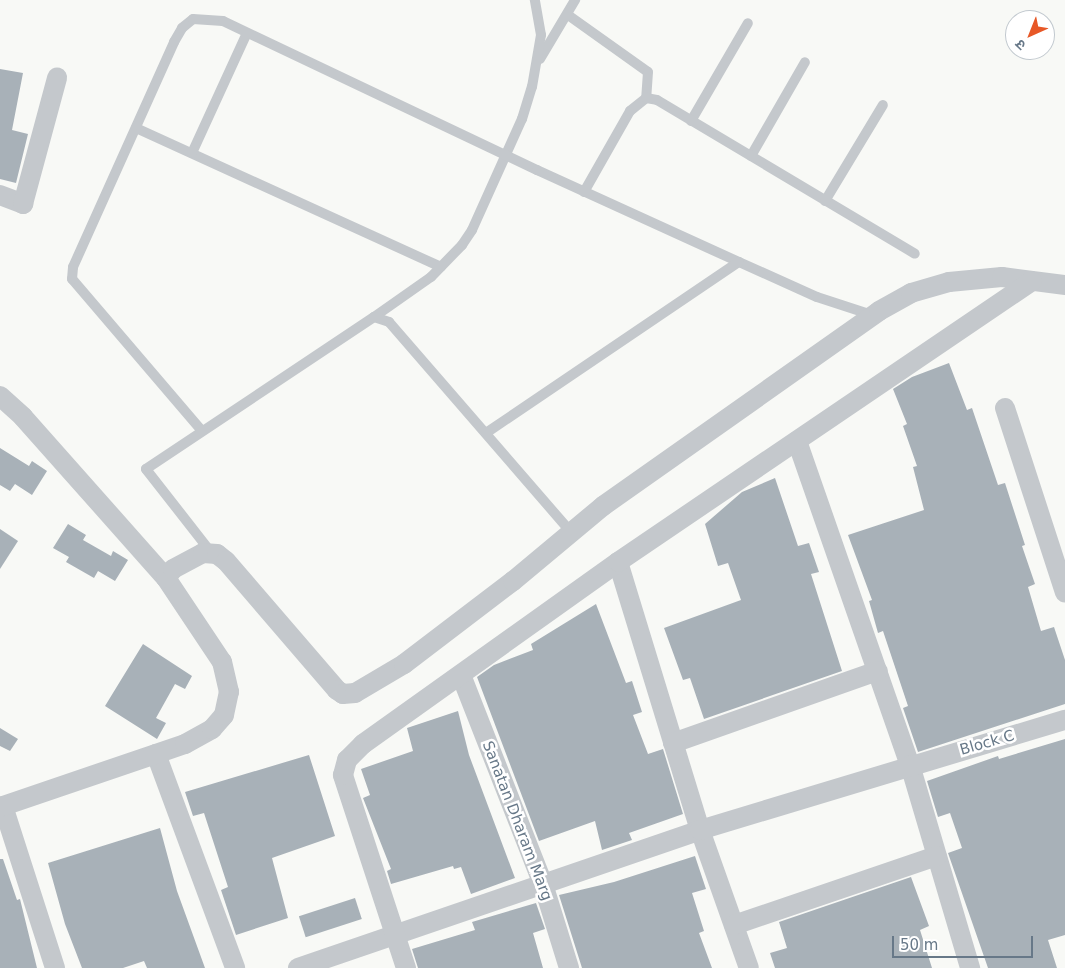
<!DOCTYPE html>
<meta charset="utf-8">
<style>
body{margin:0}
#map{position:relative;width:1065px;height:968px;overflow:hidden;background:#f8f9f6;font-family:"DejaVu Sans","Noto Sans Devanagari",sans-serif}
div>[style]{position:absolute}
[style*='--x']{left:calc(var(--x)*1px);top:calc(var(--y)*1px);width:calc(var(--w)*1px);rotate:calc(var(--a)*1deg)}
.building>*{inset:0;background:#a8b1b8;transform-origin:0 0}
.lane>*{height:10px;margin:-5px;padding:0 5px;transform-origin:5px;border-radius:5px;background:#c4c8cc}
.street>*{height:20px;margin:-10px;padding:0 10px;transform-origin:10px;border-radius:10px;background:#c4c8cc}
span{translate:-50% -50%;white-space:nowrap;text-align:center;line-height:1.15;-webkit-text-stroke:5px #fff;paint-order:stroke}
.street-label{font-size:15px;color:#677888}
.north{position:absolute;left:1005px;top:10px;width:50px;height:50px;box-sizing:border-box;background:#fff;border:1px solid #c2c9cf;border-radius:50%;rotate:224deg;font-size:14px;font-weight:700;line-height:20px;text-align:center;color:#677888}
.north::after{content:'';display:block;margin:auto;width:18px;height:22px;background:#e75827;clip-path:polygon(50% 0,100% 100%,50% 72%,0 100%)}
.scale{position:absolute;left:892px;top:936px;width:141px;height:22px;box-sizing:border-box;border:2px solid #677888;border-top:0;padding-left:6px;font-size:15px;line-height:18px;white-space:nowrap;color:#677888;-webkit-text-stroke:4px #fff;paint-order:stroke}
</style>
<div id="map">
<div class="building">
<i style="clip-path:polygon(0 69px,23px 73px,12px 130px,28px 134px,16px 183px,0 179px)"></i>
<i style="clip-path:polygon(949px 363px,967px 410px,972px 408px,998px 485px,1005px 483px,1025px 545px,1022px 546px,1035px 584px,1028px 587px,1041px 631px,1054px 627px,1065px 660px,1065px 704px,918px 752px,903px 708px,908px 706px,883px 631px,878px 633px,869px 601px,872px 600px,848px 535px,924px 510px,913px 467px,917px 466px,903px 426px,907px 424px,893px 389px,912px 377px)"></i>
<i style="clip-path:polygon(0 448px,29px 466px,32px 461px,47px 471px,32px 495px,15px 484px,10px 491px,0 485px)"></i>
<i style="clip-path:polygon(775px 478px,798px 546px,809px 543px,819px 572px,811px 574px,842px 671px,704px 719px,690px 678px,683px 680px,664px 628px,741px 600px,728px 563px,718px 566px,705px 524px,742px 492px)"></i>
<i style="clip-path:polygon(68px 524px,86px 535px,83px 540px,111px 556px,113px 551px,128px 560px,115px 581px,98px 571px,94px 578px,66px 562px,69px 557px,53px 548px)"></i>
<i style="clip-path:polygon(0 529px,18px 541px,0 569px)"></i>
<i style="clip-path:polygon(596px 604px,626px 683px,632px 681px,642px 712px,633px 715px,648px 754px,663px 749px,683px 814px,629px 833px,632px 840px,602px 850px,595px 821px,539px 841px,477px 677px,494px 665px,533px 650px,531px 644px)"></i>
<i style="clip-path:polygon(143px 644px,192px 676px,185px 689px,175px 684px,156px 718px,166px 723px,157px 739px,105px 706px)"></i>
<i style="clip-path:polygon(458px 711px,469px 755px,515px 878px,471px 894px,461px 867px,454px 869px,453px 866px,391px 884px,387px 871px,391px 869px,363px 798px,370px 795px,361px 769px,413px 751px,407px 728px)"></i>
<i style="clip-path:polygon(0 728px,18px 739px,10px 751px,0 746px)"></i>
<i style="clip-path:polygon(1065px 739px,1065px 935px,1048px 940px,1057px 968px,988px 968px,948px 853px,962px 848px,950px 813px,938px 817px,927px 781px,998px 756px,999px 759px)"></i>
<i style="clip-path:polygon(309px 755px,335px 836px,272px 858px,288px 918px,236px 935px,221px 890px,228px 887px,204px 813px,193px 816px,185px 792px)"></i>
<i style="clip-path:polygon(160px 828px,177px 891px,205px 968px,147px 968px,144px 961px,123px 968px,82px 968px,65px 924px,48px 863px)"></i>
<i style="clip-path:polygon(695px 856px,706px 889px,692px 893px,704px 931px,699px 933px,712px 968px,582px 968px,559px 895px,614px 882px)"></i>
<i style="clip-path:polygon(0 859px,3px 859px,17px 900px,20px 899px,37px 968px,0 968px)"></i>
<i style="clip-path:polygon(911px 877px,929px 926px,920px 930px,932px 968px,775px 968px,770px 953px,787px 948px,779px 922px)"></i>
<i style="left:355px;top:898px;width:22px;height:59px;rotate:72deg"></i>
<i style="clip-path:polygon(536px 903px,545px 929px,533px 933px,543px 968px,418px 968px,412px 949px,475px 930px,472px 922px)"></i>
</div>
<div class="lane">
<i style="--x:568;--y:15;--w:98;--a:35.5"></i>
<i style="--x:648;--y:72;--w:26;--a:94"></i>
<i style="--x:540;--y:59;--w:69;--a:-59.3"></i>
<i style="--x:691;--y:121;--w:113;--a:-59.8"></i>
<i style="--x:136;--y:128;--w:335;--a:24.5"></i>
<i style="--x:192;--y:153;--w:132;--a:-65.4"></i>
<i style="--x:751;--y:156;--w:108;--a:-60.1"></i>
<i style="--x:584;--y:192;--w:93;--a:-60.4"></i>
<i style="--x:630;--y:111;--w:21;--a:-39"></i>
<i style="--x:646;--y:98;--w:11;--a:10"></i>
<i style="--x:657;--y:100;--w:300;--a:30.8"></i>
<i style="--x:825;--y:201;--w:112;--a:-58.9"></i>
<i style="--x:374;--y:317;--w:70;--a:-35.1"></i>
<i style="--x:431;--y:277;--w:45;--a:-45.9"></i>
<i style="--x:462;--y:245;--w:18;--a:-56"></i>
<i style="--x:472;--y:230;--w:122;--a:-65.8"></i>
<i style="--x:522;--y:119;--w:34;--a:-73"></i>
<i style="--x:532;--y:87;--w:53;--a:-80.2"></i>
<i style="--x:541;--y:35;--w:36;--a:-100"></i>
<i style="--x:202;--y:431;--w:200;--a:-130.5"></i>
<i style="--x:72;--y:279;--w:12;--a:-85"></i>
<i style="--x:73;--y:267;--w:247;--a:-65.8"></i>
<i style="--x:174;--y:42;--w:16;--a:-60"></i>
<i style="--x:182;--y:28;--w:14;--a:-39"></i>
<i style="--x:193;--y:19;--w:30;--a:4"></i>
<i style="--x:223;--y:21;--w:348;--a:25.4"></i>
<i style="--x:537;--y:170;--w:222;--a:24.5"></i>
<i style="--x:739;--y:262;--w:85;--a:24.2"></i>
<i style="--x:817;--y:297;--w:58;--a:18.1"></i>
<i style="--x:486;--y:433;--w:305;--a:-34.1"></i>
<i style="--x:210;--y:551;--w:104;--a:-128"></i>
<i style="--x:146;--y:469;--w:274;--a:-33.7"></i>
<i style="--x:374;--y:317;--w:16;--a:18"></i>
<i style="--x:389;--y:322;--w:278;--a:49.1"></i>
</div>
<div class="street">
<i style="--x:0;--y:195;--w:25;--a:21"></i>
<i style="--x:23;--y:204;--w:131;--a:-74.9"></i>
<i style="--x:0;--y:396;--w:31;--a:42"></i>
<i style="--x:23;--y:417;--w:215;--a:48.4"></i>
<i style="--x:1005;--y:408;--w:194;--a:72"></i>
<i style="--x:797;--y:441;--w:343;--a:70.8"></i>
<i style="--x:910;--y:765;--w:212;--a:73.5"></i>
<i style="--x:618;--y:562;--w:280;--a:73"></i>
<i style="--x:700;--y:830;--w:146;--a:70.5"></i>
<i style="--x:461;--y:675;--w:225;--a:68.6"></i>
<i style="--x:543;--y:884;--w:88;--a:72.8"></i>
<i style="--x:673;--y:743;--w:217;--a:-19.4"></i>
<i style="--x:156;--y:754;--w:228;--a:69.7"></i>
<i style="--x:3;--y:806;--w:170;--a:72.2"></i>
<i style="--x:0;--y:807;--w:195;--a:-18.8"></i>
<i style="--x:185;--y:744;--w:31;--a:-29"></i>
<i style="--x:212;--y:729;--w:18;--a:-49"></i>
<i style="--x:224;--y:715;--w:24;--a:-78"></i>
<i style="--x:229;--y:692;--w:31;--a:-103"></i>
<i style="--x:222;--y:662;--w:101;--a:-123.7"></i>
<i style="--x:166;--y:578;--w:11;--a:-52"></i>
<i style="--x:173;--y:569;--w:34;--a:-28"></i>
<i style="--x:203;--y:553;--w:14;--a:4"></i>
<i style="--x:217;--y:554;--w:11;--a:38"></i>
<i style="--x:226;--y:561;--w:170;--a:49.3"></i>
<i style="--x:337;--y:690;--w:7;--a:34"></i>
<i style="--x:343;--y:694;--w:12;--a:-5"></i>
<i style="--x:355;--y:693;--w:57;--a:-30.6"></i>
<i style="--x:404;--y:664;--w:137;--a:-37.3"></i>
<i style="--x:513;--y:581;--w:117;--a:-39.8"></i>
<i style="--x:603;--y:506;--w:338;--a:-35.2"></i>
<i style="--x:879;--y:311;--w:37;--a:-29"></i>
<i style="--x:911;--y:293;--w:40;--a:-16"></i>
<i style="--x:949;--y:282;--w:53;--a:-5.4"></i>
<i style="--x:1002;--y:277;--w:64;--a:7.2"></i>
<i style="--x:734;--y:925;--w:214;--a:-18.8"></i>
<i style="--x:298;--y:968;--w:425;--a:-18.9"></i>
<i style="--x:700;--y:830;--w:381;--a:-16.8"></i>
<i style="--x:406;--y:968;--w:203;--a:-108.1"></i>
<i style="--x:343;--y:775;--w:16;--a:-75"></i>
<i style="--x:347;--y:760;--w:23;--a:-45"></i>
<i style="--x:363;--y:744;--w:313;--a:-35.5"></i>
<i style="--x:618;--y:562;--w:500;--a:-34.17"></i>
</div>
<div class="street-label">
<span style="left:987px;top:743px;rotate:-16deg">Block C</span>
<span style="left:517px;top:821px;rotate:69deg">Sanatan Dharam Marg</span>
</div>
<div class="north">उ</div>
<div class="scale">50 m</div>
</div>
